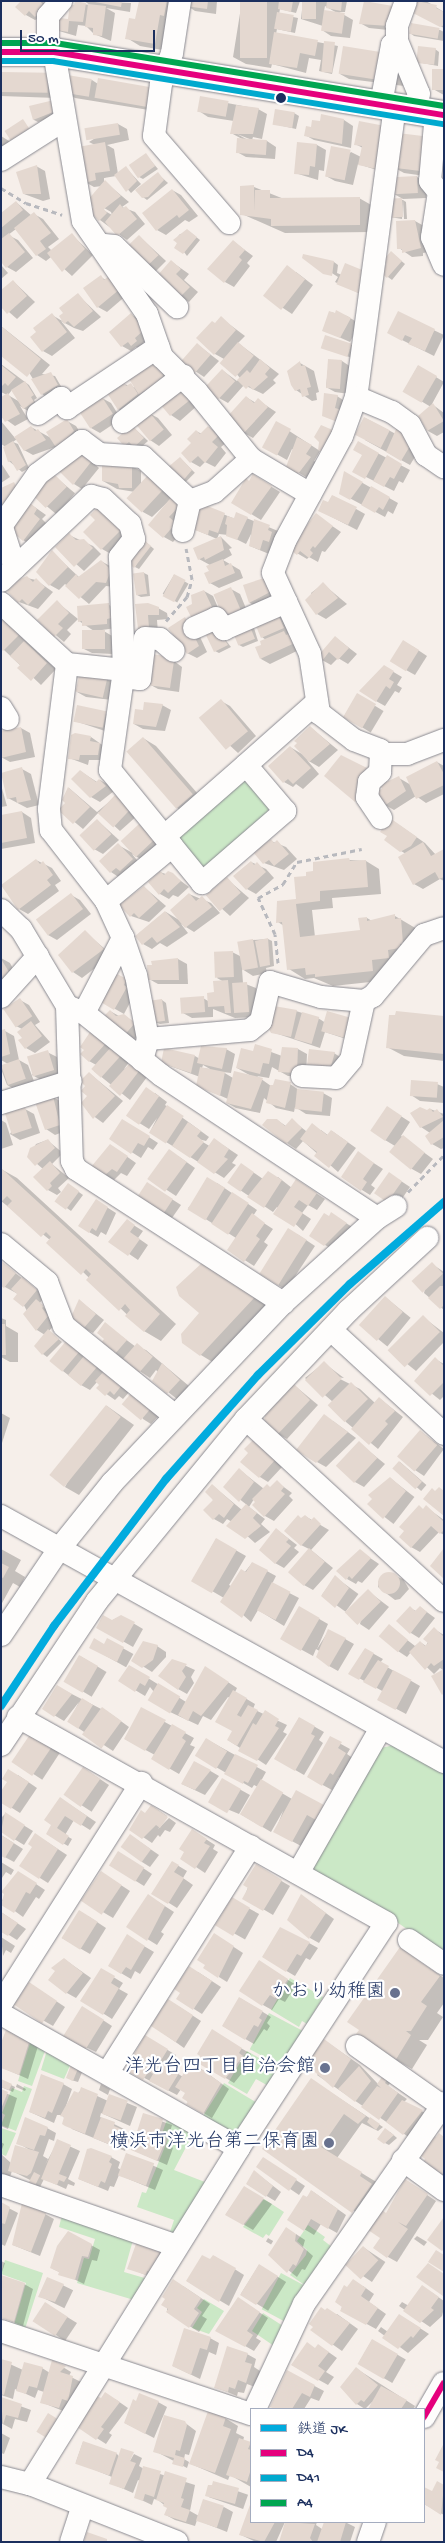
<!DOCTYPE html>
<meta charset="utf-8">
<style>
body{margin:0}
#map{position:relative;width:445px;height:2543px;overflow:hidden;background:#f6efea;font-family:"Gochi Hand","Klee One",sans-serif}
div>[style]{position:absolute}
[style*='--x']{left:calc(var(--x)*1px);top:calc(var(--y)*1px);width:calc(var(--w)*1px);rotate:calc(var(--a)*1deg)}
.green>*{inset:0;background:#cbe8c6;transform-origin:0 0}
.shadow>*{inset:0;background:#0003;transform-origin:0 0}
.building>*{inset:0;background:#e4d8d0;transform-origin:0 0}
.round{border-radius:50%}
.path>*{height:3px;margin-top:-1.5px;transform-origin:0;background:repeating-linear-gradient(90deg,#b8b9be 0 5px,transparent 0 9px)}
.roads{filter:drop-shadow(0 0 1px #8a8a91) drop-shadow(0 0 1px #8a8a91)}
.minor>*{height:22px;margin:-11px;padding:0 11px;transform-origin:11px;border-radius:11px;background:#fefdfc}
.major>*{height:28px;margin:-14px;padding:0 14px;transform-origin:14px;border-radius:14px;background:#fefdfc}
.bus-1>*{height:6px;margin:-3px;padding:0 3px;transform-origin:3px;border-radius:3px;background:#e5007d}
.bus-2>*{height:6px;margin:-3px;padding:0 3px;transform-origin:3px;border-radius:3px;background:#00a9ce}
.bus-3>*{height:6px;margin:-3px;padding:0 3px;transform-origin:3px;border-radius:3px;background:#00a651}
.rail-1>*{height:8px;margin:-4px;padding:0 4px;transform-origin:4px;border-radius:4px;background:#01abde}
.dots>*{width:14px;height:14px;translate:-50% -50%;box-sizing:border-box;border:2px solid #fff;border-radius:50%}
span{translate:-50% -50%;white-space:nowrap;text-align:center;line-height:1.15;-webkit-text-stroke:4.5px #fff;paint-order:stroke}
.poi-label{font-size:19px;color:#1b2f5e}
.right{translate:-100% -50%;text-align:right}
.frame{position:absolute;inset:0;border:2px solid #1b2f5e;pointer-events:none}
.legend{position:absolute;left:250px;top:2408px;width:175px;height:115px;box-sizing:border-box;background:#fff;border:1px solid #a4acbf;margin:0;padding:6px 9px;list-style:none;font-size:15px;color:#1b2f5e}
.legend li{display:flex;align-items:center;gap:10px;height:25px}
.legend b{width:25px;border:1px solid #a4acbf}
.scale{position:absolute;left:20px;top:30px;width:135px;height:22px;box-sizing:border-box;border:2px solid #1b2f5e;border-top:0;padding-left:6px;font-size:15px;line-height:18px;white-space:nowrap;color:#1b2f5e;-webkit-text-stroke:4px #fff;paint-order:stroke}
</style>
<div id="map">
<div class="green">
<i style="clip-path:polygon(242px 779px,251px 782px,270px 805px,267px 813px,208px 866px,199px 867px,180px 844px,180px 833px)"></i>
<i style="clip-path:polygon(394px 1745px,444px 1774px,444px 1955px,381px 1911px,308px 1872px,381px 1748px)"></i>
<i style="clip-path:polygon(290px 1978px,323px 1997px,307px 2024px,302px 2021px,299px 2027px,271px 2010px)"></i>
<i style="left:269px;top:2013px;width:38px;height:41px;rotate:28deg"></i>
<i style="clip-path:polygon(31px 2040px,46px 2048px,32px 2086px,18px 2081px)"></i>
<i style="clip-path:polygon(48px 2047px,72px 2061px,64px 2079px,41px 2070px)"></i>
<i style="clip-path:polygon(247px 2051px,282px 2071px,272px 2088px,256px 2079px,247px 2094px,228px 2083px)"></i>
<i style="clip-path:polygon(224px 2083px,259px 2104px,241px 2133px,233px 2134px,203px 2116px)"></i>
<i style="clip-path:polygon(24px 2086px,32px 2089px,16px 2131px,1px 2125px,5px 2115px,2px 2113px,12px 2088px,22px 2092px)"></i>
<i style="clip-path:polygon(168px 2117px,194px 2132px,174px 2170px,210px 2184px,174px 2233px,170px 2232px,174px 2220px,137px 2207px,142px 2192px,146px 2193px,168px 2139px,161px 2136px)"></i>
<i style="clip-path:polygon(1px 2128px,16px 2133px,6px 2156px,1px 2154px)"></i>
<i style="clip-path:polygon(264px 2199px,284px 2212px,269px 2236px,266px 2234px,263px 2238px,243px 2227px)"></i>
<i style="clip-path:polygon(62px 2215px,133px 2240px,124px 2272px,148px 2279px,134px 2300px,77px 2283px,84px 2258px,89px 2259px,95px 2239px,59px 2227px)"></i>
<i style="clip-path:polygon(308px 2225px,325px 2237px,323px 2240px,332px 2247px,306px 2286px,290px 2275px,306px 2255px,307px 2250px,297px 2241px)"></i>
<i style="clip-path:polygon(5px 2260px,43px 2273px,25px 2329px,14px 2325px,26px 2283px,1px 2274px)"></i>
<i style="left:281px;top:2273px;width:27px;height:41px;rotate:28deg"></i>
<i style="clip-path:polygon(204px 2299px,224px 2311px,209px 2334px,192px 2328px,202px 2312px,197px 2308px)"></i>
<i style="clip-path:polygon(263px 2313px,283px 2326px,274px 2346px,252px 2331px)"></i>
</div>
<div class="shadow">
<i style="clip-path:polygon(23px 1px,42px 1px,54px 12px,35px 20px,26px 15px)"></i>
<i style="clip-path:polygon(84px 1px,131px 3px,130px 12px,106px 8px,115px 13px,111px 41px,94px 34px,86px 26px,78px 25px,76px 36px,52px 29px,69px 20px,76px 3px,90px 5px)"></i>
<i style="clip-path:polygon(140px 1px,181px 1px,168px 51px,140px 46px,127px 38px,136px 21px)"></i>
<i style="clip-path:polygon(187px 1px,217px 1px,216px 14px,195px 11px,186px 5px)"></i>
<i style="clip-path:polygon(242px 1px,300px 1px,296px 13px,280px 9px,279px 14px,298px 18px,295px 33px,277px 29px,276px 34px,338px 46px,332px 74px,319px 71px,321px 60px,309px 58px,306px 73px,272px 64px,271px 68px,246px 64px,233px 57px)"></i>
<i style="clip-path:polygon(evenodd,303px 1px,347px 1px,345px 12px,339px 12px,353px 20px,350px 38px,331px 36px,322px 30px,323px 26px,301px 19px,303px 1px,325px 6px,337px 13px,324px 11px,325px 6px)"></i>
<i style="clip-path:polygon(418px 1px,426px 1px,444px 12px,444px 28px,413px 12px)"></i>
<i style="clip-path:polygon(365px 2px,398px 31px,369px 28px,360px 23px)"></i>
<i style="clip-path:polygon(412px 24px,440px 30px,444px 32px,444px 41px,414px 36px,410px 33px)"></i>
<i style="clip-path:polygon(435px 49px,439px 52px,438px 66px,417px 62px)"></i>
<i style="clip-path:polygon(385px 55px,412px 87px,349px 79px,340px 74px)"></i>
<i style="clip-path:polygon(444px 70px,444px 95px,442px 94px,433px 89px)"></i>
<i style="clip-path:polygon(1px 73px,48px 75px,56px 98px,1px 96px)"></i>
<i style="clip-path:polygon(92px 80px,98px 84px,99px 80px,155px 111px,75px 98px,66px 92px)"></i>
<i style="clip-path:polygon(201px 98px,258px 109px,267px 114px,262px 139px,253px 137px,252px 140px,237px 134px,248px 140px,267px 141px,276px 147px,275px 159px,246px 157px,237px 152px,244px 140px,231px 133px,234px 121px,208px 117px,199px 111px)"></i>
<i style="clip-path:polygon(31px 107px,60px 114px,38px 122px,34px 120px)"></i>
<i style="clip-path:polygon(294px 113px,299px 116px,296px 129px,274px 124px)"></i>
<i style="clip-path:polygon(344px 120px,353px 126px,351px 148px,314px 140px,305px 135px,321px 123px)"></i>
<i style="clip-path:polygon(360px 123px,386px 173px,358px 164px,353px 185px,335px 181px,326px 176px,351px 152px,361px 157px,363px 148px,355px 144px)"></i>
<i style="clip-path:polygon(evenodd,118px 124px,127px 129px,129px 140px,107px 145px,114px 149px,118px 174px,126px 168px,141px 184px,131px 193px,116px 176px,104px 178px,104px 181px,129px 202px,122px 207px,135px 212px,145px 224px,127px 240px,100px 220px,95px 207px,102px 186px,94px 187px,85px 182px,95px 145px,89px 142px,118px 124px,99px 205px,111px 212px,112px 215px,98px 207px,99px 205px)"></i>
<i style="clip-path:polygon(400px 134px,432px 177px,404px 173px,395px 168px)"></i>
<i style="clip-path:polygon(1px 136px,9px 141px,17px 154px,1px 163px)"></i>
<i style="clip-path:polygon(298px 143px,317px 145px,326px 150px,324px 171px,319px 170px,318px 180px,295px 173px)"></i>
<i style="clip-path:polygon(146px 155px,158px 169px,143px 179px,139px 177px)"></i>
<i style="clip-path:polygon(36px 166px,45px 171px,50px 199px,43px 201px,24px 194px)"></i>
<i style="clip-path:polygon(158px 174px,168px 183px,147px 200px,143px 197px)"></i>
<i style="clip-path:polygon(417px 177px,426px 182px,426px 198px,403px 199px,394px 194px)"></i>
<i style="clip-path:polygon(254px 187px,284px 199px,359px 198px,373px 206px,373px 232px,285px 233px,242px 214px)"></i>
<i style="clip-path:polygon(172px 190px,181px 195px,198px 216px,189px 222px,185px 220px,166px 235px,157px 230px)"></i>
<i style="clip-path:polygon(389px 200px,403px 200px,402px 219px,390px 217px)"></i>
<i style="clip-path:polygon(403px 200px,406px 202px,407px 219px,404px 219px)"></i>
<i style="clip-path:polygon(16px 202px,32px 216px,34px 214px,43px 219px,59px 239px,48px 247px,52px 251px,72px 235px,93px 255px,72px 276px,51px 257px,46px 261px,37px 255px,16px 229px,8px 235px,18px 240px,33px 258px,16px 272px,7px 267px,1px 245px,1px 215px)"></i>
<i style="clip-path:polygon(415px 221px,424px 226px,429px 252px,423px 253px,423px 256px,412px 257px,399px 248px)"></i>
<i style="clip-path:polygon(191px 233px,200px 240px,187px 256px,175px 240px,180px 234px)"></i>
<i style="clip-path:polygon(140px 237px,166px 261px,154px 273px,145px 267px)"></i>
<i style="clip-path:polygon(234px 242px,253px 256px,247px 263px,250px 266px,234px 287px,225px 282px)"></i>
<i style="clip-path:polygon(392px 253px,405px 264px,392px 280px,388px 277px)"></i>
<i style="clip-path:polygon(304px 255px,334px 262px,338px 265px,337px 273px,342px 275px,346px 265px,367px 297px,335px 282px,338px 277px)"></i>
<i style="clip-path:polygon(172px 262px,189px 274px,184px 280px,198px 292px,189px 302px,180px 296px)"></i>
<i style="clip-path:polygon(1px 265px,8px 273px,1px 279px)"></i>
<i style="clip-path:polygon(296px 272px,313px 285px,292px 314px,265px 296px)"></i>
<i style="clip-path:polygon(101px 277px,128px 294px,107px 312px,98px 307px)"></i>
<i style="clip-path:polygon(13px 281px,35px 302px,17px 319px,1px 305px)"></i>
<i style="clip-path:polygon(78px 295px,101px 317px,83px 331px,74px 328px,61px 321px,75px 338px,52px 356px,43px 351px,52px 315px,64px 322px)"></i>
<i style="clip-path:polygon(330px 312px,347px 316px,360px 324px,350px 342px,323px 330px)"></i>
<i style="clip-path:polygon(398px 313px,444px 335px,434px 356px,398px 338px)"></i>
<i style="clip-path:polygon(132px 315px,141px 320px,153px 335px,143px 343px,146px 346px,141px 350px,136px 347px,131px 351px,122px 346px)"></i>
<i style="clip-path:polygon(221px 318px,245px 336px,238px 343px,279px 374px,273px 380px,276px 383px,263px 394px,244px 385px,228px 403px,219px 398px,222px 370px,237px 381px,240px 378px,224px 359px,215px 354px,215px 324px)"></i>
<i style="clip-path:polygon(1px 326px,50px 365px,42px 374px,55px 376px,62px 388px,46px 397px,42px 394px)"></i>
<i style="clip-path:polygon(198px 345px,219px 361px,204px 377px,195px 371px)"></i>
<i style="clip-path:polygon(352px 345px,357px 360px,323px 347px)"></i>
<i style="clip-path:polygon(329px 360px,342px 361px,351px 367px,349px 394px,335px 392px,326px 387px)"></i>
<i style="clip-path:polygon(300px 363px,314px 371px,319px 392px,316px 393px,317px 400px,312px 401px,296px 390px)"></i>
<i style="clip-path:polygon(evenodd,1px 364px,29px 385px,37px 398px,34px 400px,37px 405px,28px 411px,20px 406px,28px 419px,15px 426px,1px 416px,1px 399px,7px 395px,1px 392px,1px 364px,12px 390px,20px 402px,8px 395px,12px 390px)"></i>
<i style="clip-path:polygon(418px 366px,444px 382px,432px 404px,444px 413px,444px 432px,437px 436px,428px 431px,431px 407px,404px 391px)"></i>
<i style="clip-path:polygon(164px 369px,173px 383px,127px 414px,118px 409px,124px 384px,137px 388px)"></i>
<i style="clip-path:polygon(182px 392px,198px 405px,180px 421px,171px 415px,174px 393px,178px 395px)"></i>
<i style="clip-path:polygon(337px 396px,346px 402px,349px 427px,323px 415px)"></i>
<i style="clip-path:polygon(246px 397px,256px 403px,258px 400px,276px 412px,253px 438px,244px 433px)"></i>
<i style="clip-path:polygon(102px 398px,111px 403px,121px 419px,100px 433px,91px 428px)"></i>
<i style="clip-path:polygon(149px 413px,158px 418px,172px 435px,159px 446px,150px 440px,136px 423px)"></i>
<i style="clip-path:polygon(365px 418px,421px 447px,410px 465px,365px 440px)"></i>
<i style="clip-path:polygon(1px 421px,15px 438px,31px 427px,51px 438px,67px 421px,76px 426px,83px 437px,33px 455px,24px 450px,17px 439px,13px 442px,18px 444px,29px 468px,22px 472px,9px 461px,6px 447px,1px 444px)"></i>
<i style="clip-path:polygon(277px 423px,320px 451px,314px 461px,319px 463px,308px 478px,287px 466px,296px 451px,292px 449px,287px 460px,264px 447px)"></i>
<i style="clip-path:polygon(132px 426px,148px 441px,139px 449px,125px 445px)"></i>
<i style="clip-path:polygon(209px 427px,227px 442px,221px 447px,226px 453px,215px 467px,205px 462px,200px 467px,191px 462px,193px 443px,196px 431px,202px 434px)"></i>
<i style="clip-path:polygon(358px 443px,410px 470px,403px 483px,399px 481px,394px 491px,354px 471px,363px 455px)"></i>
<i style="clip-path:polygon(86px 456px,99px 468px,82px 489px,74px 484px)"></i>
<i style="left:180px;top:458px;width:21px;height:15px;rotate:45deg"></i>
<i style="clip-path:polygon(1px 463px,10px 477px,1px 483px)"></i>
<i style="clip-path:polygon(132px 466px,141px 471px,141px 485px,149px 476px,173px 494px,184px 529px,173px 542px,164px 537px,172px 498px,152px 517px,143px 512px,135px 492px,117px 489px,103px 481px)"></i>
<i style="clip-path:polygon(345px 473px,398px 503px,393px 514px,388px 511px,385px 517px,340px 493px)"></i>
<i style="left:52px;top:474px;width:30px;height:28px;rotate:40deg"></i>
<i style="clip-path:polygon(254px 476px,280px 492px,261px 520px,232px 502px)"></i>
<i style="clip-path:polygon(333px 496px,365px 514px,357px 530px,328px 515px)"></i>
<i style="clip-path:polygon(29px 503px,46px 515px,42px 519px,48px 525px,32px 546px,23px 540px)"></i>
<i style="clip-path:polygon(201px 505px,235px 519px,237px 514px,278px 531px,269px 554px,250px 546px,251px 534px,246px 544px,228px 535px,219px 534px,217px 539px,194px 529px)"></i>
<i style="clip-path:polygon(316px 515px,341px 532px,325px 552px,322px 551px,318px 562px,309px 557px,307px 559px,290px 549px)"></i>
<i style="clip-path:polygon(96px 520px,130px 535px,111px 554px,102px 549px)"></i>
<i style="clip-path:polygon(69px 535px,93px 546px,101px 554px,84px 571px,57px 547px)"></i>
<i style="clip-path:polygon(221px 537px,232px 548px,229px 549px,232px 555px,223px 560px,240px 570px,243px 578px,219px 588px,210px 583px,210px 565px,199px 559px)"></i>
<i style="clip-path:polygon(147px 543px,154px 549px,139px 569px,135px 567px)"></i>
<i style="clip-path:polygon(52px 552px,80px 578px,101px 561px,110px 566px,115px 587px,106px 586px,89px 604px,65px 584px,59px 590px,50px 585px)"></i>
<i style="clip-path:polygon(144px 573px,148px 575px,150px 596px,141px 597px,137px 595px)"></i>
<i style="left:174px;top:575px;width:17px;height:22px;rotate:31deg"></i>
<i style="clip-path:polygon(27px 578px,36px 580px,53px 592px,38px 609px,19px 602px)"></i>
<i style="clip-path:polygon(264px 579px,281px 596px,259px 608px,250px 603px,245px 586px)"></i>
<i style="clip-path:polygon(323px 584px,347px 604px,326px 619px,317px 614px,311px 593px)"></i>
<i style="clip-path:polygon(231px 589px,240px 594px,250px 618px,235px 625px)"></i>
<i style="clip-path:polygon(204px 591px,213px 596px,222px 617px,193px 605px)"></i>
<i style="clip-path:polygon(57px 602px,78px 619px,67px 630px,71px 634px,64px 642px,38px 620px)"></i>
<i style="clip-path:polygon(109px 605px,118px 610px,116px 628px,102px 630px,114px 637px,113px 654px,92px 653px,82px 648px,94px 631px,79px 621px)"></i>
<i style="clip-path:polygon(137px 605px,158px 608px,167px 613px,168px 619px,157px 620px,158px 633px,149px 634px)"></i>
<i style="clip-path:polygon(278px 615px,287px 620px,305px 647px,270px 664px,261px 659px,266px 640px,262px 637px)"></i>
<i style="clip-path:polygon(1px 618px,56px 669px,41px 685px,4px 650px)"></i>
<i style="clip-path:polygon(185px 619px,194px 624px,207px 652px,197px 658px,187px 653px)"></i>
<i style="clip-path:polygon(254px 628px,258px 641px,243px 647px,239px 645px,234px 632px)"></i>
<i style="clip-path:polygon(335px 637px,357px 654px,348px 664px,338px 658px,331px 665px,322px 660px)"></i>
<i style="clip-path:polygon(224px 638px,231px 647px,219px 653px,215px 651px)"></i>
<i style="clip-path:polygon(412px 646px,427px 656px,415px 675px,406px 670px)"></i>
<i style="clip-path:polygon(170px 658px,182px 667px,179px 692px,158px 689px,149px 684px)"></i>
<i style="clip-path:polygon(385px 667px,402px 677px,397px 685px,402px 688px,399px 693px,395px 691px,385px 706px,376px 701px)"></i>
<i style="clip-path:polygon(107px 679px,116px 684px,112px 700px,86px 697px,77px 692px)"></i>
<i style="left:357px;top:695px;width:31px;height:25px;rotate:31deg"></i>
<i style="clip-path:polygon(221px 701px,230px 706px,256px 736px,238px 753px,201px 719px)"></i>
<i style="clip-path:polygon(162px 705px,171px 710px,165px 731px,143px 729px,134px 724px,144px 712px)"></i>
<i style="clip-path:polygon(105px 713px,114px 718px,111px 733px,75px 721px)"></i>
<i style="clip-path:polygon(310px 727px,338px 750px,319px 767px,307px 760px,319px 774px,303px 789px,296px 784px,293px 787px,284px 782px,290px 747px,302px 754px)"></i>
<i style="clip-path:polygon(21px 728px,30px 733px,35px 757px,10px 762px,1px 757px)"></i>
<i style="clip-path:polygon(91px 737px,108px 749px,107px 760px,89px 760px,88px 765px,69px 758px)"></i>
<i style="clip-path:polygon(143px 738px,156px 746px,205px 802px,190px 816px,177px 808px)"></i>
<i style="clip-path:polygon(437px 762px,444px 766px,444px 794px,426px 803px,416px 796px,394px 810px,385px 805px,399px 778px,411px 785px)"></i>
<i style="clip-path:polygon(22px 769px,31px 774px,39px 805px,27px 808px,8px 798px)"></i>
<i style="clip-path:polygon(80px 771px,97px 782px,100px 780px,109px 785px,114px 791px,100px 802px,91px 797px)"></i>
<i style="clip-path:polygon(1px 785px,7px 806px,1px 807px)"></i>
<i style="clip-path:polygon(69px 788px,97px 812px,115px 797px,138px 815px,120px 831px,99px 812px,83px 829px,60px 810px,66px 803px)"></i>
<i style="clip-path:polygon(22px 812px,31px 818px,35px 843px,1px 849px,1px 816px)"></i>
<i style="clip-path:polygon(97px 820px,119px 840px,103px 854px,94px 849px)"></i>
<i style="clip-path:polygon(139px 825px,162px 845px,144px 861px,132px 854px,141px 865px,120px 878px,111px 872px,118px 845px,131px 852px)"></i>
<i style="clip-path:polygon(399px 825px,425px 843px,436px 855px,444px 851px,444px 881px,440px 879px,423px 889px,414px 884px,406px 854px,401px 851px)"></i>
<i style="clip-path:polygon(271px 841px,286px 847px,297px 859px,284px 870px,264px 863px)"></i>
<i style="clip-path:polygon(36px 860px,52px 868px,61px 881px,55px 885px,59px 891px,28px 914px,19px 909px,2px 886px)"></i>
<i style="clip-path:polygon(349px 860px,366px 861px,379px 869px,381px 894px,332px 898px,333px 908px,312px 910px,315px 937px,361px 932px,367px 918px,372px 921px,395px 916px,417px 929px,389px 980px,333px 986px,314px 978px,305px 979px,289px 969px,284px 926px,278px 922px,295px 901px,308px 877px)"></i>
<i style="clip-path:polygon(251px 862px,266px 869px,274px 878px,256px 894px,247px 889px)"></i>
<i style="clip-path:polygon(160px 872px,177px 878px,189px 887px,178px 897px,173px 895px,169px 899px,160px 894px)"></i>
<i style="clip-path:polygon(227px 879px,249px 898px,230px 916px,208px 896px)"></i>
<i style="clip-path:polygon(144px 887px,166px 906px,149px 922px,131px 916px)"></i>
<i style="clip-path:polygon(189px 894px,211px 903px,220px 913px,194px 932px,181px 924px,188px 933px,167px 947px,160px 943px,152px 949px,143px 944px,166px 912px,179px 920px)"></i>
<i style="clip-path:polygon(71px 895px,80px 900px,91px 914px,57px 940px,48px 935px)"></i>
<i style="clip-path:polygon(85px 932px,112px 955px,82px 978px,73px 972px,60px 955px)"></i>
<i style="clip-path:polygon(268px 939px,272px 941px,274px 966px,266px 968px,267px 973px,253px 976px,242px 969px,243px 983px,256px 988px,258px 1017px,235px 1018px,213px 1009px,213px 1017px,192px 1018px,183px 1013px,203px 998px,208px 1001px,215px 993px,224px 982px,217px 978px,232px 952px,242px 957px,253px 940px)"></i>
<i style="clip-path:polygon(1px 958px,10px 963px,19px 980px,1px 993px)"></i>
<i style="clip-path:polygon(178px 959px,187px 964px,188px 984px,158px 984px,149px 979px,148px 966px)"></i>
<i style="clip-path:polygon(118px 976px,135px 986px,135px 993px,124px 1014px,101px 1001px)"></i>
<i style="clip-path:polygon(20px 1000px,29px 1005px,40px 1022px,35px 1025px,50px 1042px,35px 1053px,26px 1048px,22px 1029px,16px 1026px)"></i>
<i style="clip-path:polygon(162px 1000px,166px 1003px,169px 1023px,160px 1024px,155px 1022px)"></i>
<i style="clip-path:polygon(110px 1011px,119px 1016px,124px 1015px,143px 1029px,132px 1042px)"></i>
<i style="clip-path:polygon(296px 1011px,318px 1018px,355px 1042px,325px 1032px,320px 1048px,272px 1032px)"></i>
<i style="clip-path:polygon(444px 1017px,444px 1061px,404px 1056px,387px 1047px)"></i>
<i style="clip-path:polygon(93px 1030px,130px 1061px,124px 1069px,131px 1064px,147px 1077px,130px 1100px,94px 1071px,98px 1066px,89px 1061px)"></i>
<i style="clip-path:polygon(5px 1031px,14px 1036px,19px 1060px,28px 1065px,35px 1084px,16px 1090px,7px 1085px,1px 1069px,8px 1064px,1px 1060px,1px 1032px)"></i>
<i style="clip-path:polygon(evenodd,255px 1046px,282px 1056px,298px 1049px,307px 1054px,306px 1077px,288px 1076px,272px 1067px,269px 1078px,257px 1076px,271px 1086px,290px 1084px,299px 1090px,323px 1093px,332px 1098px,330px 1116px,306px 1114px,295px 1107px,294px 1112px,276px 1108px,264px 1098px,260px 1113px,236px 1108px,227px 1103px,228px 1099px,198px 1086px,200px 1077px,162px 1063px,195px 1056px,200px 1059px,226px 1049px,235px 1054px,231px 1073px,223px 1072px,233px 1078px,251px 1076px,237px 1068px,254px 1053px,255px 1046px,203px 1065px,210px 1069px,202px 1068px,203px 1065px)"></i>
<i style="clip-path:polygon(47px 1052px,57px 1057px,62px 1075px,43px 1081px,32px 1075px)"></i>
<i style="clip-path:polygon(334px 1053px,343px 1059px,326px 1073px)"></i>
<i style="clip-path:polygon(89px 1073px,123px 1101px,103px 1123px,88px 1112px)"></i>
<i style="clip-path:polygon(437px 1084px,444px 1087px,444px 1103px,420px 1101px,411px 1095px)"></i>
<i style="clip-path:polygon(155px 1093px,167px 1102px,165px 1105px,209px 1137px,206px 1141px,198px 1139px,211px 1147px,223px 1145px,238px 1155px,232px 1163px,236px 1165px,224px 1178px,150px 1132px,157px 1118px,149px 1129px,128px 1116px)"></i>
<i style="clip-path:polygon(53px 1097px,62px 1102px,68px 1130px,55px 1135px,46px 1129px)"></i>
<i style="clip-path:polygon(25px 1109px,34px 1114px,40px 1133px,20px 1140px,10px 1134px)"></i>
<i style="clip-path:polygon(430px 1109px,444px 1114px,444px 1148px,441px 1149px,432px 1144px,430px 1133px,421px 1127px)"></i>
<i style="clip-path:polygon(396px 1113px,410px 1122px,401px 1136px,433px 1159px,421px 1174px,412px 1169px,395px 1146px,385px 1140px)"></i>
<i style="clip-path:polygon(1px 1120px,6px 1123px,13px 1145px,1px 1149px)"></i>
<i style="clip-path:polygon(277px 1120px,286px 1126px,292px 1120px,306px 1131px,321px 1130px,329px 1136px,332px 1131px,356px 1148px,338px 1172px,303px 1141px,296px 1149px,287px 1143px)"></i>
<i style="clip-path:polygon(132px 1126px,158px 1143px,153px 1150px,148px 1147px,141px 1158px,111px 1139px)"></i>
<i style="clip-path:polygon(47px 1140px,63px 1153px,52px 1164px,69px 1178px,58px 1188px,61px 1192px,57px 1195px,48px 1190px,43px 1169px,29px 1157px,36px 1144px)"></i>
<i style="clip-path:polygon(119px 1151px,136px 1163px,127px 1176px,121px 1173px,114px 1180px,105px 1175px)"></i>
<i style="clip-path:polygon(358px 1153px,383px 1169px,371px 1185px,375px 1188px,370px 1195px,362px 1190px)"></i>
<i style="clip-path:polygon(178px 1156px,195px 1168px,176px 1196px,150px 1179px)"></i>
<i style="clip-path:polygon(241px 1164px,263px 1179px,278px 1177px,292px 1188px,305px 1186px,325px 1199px,317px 1210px,308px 1205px,302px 1213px,311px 1219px,303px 1231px,277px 1207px,273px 1212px,240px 1190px)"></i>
<i style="clip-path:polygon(1px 1169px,17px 1178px,176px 1324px,161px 1341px,144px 1331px,50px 1240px,1px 1201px)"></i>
<i style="clip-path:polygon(398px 1179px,410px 1187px,397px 1206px,388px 1201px)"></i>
<i style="clip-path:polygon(217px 1183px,257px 1210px,253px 1216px,273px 1229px,264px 1242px,268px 1245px,254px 1266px,229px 1250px,236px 1238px,188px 1208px)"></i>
<i style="clip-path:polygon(72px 1187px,83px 1195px,71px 1211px,56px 1200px)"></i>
<i style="clip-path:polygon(156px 1189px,181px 1205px,172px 1218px,163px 1213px)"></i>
<i style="clip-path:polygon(105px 1206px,116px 1213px,106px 1235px,101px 1232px,98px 1237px,89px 1232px)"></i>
<i style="clip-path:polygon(329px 1218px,340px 1219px,355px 1229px,334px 1250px,325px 1245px)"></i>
<i style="clip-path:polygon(127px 1221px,143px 1231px,138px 1238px,148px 1245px,138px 1260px,110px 1241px)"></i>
<i style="clip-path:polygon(297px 1234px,315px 1246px,286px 1290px,278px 1285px)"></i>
<i style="clip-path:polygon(1px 1262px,45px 1296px,40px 1303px,57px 1322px,49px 1331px,62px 1342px,47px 1357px,43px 1354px,45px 1335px,37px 1330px,18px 1294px,5px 1287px)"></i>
<i style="clip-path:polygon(203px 1264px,267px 1305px,214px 1363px,201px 1355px)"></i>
<i style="clip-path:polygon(432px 1264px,444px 1272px,444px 1310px,424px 1293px)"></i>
<i style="left:385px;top:1297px;width:33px;height:37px;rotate:39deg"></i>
<i style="clip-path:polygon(80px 1301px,104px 1320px,93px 1333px,84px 1328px)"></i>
<i style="clip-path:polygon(423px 1317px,444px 1333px,444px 1342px,416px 1371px,391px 1351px)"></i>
<i style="clip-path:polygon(1px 1318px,6px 1320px,6px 1326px,18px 1333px,18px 1362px,10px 1362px,1px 1357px)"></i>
<i style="clip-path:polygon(105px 1324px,136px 1347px,146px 1350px,189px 1386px,177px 1399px,154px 1381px,160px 1374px,156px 1370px,150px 1378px,115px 1354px,106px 1339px)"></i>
<i style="clip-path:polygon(67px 1342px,130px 1391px,123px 1399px,119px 1396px,115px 1400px,98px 1388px,100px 1385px,97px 1382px,90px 1390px,81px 1385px,63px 1371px)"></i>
<i style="clip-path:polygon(435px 1359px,444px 1364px,444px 1396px,440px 1400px,416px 1381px)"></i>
<i style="clip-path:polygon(324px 1363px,344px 1378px,336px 1377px,360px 1389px,375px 1403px,379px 1398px,403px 1417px,378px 1449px,346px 1422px,333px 1402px,305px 1378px)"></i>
<i style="clip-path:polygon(294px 1385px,318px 1405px,287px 1439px,278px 1434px)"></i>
<i style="clip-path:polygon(132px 1394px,160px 1414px,151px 1424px,143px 1419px)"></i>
<i style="clip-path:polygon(107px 1406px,134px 1425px,79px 1495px,65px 1487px)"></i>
<i style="clip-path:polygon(1px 1413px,10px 1418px,2px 1443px,1px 1443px)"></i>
<i style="clip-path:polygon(333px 1421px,356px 1438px,326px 1467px,317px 1462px)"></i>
<i style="clip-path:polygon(420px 1431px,444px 1449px,424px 1476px,415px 1470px)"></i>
<i style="clip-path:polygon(253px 1441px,283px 1466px,268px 1482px,260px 1477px)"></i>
<i style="clip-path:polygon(359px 1443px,385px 1464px,364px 1487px,355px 1482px)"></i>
<i style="left:400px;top:1462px;width:35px;height:8px;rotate:41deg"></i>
<i style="clip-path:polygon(240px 1470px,264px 1489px,271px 1488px,277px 1482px,292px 1493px,289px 1496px,293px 1500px,274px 1521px,265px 1516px,254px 1499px,249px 1507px,265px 1519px,261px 1524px,270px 1532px,255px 1543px,232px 1522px,227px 1519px,223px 1524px,214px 1519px,212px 1485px,242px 1510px,247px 1505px,224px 1487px)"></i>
<i style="left:390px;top:1478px;width:31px;height:34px;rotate:38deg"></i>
<i style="clip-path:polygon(426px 1507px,444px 1520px,444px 1535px,439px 1532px,420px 1552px,411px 1547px)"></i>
<i style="clip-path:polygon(305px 1516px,329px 1530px,311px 1550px,333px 1568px,313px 1590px,304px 1585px,309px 1549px,301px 1545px,302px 1519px)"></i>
<i style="clip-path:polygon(276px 1529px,297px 1545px,294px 1548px,299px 1552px,284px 1568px,275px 1563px)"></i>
<i style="clip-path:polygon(216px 1539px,246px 1556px,229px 1585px,233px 1587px,252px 1563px,276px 1576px,272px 1584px,299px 1598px,284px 1626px,258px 1610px,251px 1622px,224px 1598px,193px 1580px)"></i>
<i style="clip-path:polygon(1px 1549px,21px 1560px,15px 1571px,25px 1577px,20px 1587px,13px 1583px,1px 1605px)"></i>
<i style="clip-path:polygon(360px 1551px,379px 1564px,362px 1583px,358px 1581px,356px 1584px,347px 1579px)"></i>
<i style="clip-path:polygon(387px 1573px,403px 1579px,409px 1589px,400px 1599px,395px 1600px,378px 1587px,378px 1582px)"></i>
<i style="left:335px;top:1577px;width:29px;height:22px;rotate:36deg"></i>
<i style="clip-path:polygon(368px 1591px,389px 1607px,369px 1630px,360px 1624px)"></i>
<i style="clip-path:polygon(420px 1607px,435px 1618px,419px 1638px,411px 1633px,410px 1608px,416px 1611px)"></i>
<i style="clip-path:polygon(300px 1608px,328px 1624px,317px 1649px,329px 1630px,354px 1644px,338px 1671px,329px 1666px,321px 1652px,316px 1649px,313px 1656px,282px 1639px)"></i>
<i style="clip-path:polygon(121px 1616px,143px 1629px,133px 1647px,98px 1627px)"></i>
<i style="clip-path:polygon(389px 1626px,415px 1646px,420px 1642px,426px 1646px,434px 1629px,444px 1635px,444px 1694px,443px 1670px,440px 1668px,434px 1674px,411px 1652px,407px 1657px,398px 1651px,380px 1636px)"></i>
<i style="left:108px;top:1640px;width:29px;height:15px;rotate:29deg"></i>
<i style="clip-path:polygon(157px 1646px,166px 1652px,166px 1657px,152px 1672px,133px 1660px)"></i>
<i style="clip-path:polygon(365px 1649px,383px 1659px,380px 1663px,420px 1686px,406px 1714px,389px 1705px,384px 1692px,350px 1673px)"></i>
<i style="left:80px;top:1656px;width:31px;height:29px;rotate:31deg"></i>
<i style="clip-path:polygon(173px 1660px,195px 1670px,191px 1677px,194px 1683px,187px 1694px,178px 1689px)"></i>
<i style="clip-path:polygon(129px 1666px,186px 1702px,214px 1673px,237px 1688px,235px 1692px,255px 1704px,253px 1709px,287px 1725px,283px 1732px,287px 1734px,266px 1765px,228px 1740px,233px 1731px,230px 1698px,228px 1697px,211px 1720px,203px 1716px,198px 1725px,170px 1712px,150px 1687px,145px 1696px,120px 1681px)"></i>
<i style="clip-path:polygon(58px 1687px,111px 1714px,129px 1727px,113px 1751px,69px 1722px,79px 1702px,64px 1721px,44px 1709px)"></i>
<i style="clip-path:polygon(141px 1709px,194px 1738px,190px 1745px,195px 1747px,179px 1774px,153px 1759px,155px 1755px,125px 1739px)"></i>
<i style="clip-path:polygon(299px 1718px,324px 1732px,319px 1740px,323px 1743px,304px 1775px,276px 1759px)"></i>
<i style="left:32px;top:1735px;width:33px;height:32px;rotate:33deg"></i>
<i style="clip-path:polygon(330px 1738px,350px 1749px,347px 1754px,354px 1759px,343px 1779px,339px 1777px,332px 1790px,308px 1777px)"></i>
<i style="clip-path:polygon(206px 1739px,266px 1772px,261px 1781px,292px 1799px,316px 1819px,301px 1846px,275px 1832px,283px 1811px,271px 1832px,242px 1815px,258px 1787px,254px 1785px,252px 1788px,197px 1756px)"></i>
<i style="clip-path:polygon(195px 1762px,219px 1776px,205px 1795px,182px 1784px)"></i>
<i style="left:83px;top:1768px;width:31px;height:32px;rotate:33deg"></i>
<i style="clip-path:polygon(18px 1775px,37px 1788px,20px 1813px,1px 1801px,9px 1782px)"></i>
<i style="clip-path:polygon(223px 1780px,250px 1795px,239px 1814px,210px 1802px)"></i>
<i style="clip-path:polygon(69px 1804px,96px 1822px,90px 1830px,74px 1820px,65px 1835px,72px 1839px,68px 1846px,47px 1834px)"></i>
<i style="clip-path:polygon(152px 1806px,167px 1816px,158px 1829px,169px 1818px,176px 1823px,170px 1832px,165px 1830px,160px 1837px,158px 1835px,152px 1843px,131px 1829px)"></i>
<i style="clip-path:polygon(5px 1814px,33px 1831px,24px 1845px,1px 1831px,1px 1818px)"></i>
<i style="clip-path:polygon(1px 1835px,23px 1849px,14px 1862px,1px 1855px)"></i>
<i style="clip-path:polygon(130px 1835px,159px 1855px,150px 1867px,142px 1862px)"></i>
<i style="clip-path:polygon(201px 1836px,215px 1845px,213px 1849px,218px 1852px,205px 1873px,196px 1867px,186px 1852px)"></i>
<i style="clip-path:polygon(44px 1840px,67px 1855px,48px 1883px,40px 1878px)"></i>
<i style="clip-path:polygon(128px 1858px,152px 1874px,144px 1886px,110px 1865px)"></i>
<i style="clip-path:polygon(1px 1862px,14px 1870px,11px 1875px,6px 1872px,2px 1878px)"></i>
<i style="clip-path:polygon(172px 1862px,187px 1871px,183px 1878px,193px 1885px,177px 1908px,153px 1893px)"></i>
<i style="clip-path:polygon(256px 1866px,290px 1886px,273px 1915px,244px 1898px)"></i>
<i style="clip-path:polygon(27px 1878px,45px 1890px,39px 1899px,36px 1897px,23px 1917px,1px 1901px)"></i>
<i style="clip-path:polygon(110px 1878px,130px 1891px,113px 1918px,84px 1901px)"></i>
<i style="clip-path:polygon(301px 1895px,334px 1919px,319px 1943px,310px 1938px)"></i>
<i style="left:232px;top:1899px;width:31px;height:29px;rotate:29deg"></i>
<i style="clip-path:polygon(157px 1901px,174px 1912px,161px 1932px,164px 1934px,157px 1945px,128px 1927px)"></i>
<i style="clip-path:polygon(1px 1912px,26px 1929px,17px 1940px,9px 1935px)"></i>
<i style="clip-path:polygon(88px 1916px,106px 1928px,90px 1954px,62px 1938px)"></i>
<i style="clip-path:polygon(127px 1936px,154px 1952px,140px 1974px,135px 1971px,131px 1979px,109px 1966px)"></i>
<i style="clip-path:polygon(1px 1937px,15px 1946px,11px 1953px,6px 1950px,3px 1956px)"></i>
<i style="clip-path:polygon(223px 1940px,243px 1953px,227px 1982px,219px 1977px)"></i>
<i style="clip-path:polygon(309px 1943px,318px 1948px,310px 1960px,306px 1958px,295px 1976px,263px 1957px)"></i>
<i style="clip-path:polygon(400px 1949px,444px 1978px,444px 2003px,437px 2013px,443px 2017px,428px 2040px,419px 2040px,427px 2045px,412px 2069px,396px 2060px)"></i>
<i style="clip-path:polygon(64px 1959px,91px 1978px,76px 1998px,67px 1993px)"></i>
<i style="clip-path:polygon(268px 1967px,296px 1985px,285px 2002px,279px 1999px,272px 2010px,263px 2005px)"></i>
<i style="clip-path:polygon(102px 1970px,123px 1983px,119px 1989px,128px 1994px,112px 2019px,82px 2000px)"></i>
<i style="clip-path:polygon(198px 1972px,221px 1987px,202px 2014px,194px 2009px)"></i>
<i style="clip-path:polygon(38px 1989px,65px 2007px,53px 2026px,16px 2005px)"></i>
<i style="clip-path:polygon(240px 1998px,271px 2017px,267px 2023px,270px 2026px,267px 2031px,264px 2029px,254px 2044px,223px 2026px)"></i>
<i style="clip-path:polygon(178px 2006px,201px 2021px,184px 2048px,153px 2026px)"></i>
<i style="clip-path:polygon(92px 2013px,112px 2026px,96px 2052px,73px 2041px)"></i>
<i style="clip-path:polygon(212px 2031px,251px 2054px,247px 2060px,251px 2062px,234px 2083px,198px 2061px)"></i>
<i style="clip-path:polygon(7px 2032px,38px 2046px,28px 2079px,1px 2067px)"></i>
<i style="clip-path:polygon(146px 2037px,176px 2055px,169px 2068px,183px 2077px,200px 2068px,229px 2089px,212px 2118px,188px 2104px,186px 2092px,181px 2089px,177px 2095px,131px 2071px)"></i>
<i style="clip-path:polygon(324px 2040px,360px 2065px,378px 2084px,385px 2075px,392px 2080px,388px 2086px,407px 2099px,404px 2102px,431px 2116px,413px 2140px,317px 2075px,319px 2073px,308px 2062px)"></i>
<i style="clip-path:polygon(79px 2067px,83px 2070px,78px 2082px,71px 2080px)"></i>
<i style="clip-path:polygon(312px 2080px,383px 2127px,378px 2131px,362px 2123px,337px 2158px,378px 2183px,369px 2221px,263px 2149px)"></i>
<i style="clip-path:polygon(17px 2084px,26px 2089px,25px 2091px,16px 2087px)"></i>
<i style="clip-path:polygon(63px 2084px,72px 2089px,66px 2106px,82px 2089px,108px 2101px,110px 2096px,137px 2107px,130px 2126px,101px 2113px,100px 2117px,124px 2129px,122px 2132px,130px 2138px,125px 2151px,72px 2129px,62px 2115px,57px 2115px,54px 2123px,30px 2112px)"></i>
<i style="clip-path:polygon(101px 2084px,110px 2089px,108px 2095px,99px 2090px)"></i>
<i style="clip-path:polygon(11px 2085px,15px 2087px,13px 2092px,1px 2087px)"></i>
<i style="clip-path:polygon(1px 2091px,17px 2098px,8px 2129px,1px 2126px)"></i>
<i style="clip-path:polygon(144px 2115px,172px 2125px,167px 2143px,173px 2148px,167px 2165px,133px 2150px)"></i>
<i style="clip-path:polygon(47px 2128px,56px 2133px,54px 2141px,49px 2139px,43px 2156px,48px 2159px,45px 2165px,58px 2141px,80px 2151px,68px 2179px,75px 2183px,74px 2186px,68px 2184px,66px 2189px,44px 2179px,39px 2189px,32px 2181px,12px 2171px,10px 2177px,1px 2173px,1px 2154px,11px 2163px,28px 2149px,18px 2143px)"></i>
<i style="clip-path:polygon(390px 2132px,397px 2138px,389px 2145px,385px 2143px)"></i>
<i style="clip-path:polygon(1px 2142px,4px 2144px,1px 2152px)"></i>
<i style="clip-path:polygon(127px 2154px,163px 2170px,155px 2190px,119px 2175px,114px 2187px,110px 2186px,108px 2191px,79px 2179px,111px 2157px,120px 2162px,118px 2168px,121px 2170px)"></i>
<i style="clip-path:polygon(272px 2164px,305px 2186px,299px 2195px,258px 2167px)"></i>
<i style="clip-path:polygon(255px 2172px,281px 2192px,275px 2201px,247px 2184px)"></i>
<i style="clip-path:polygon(414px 2186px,436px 2201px,397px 2262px,388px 2257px,381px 2238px,387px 2215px)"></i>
<i style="clip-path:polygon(244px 2188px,272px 2204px,253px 2230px,226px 2214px)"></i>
<i style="clip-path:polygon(312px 2191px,346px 2215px,337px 2233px,321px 2224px,314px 2235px,289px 2220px)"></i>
<i style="clip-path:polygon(1px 2204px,18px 2213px,5px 2246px,1px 2244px)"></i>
<i style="clip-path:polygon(45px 2214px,54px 2219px,40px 2256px,13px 2245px)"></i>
<i style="clip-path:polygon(296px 2234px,305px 2240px,303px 2247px,313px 2256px,305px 2270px,302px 2269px,297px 2277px,269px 2255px)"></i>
<i style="clip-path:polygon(417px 2236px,427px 2242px,424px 2246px,414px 2239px)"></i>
<i style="left:268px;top:2238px;width:6px;height:4px;rotate:31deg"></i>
<i style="clip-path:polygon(137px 2243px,169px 2256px,155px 2279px,129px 2268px)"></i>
<i style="clip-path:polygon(91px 2245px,100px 2250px,97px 2261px,92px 2260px,84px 2284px,53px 2269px,59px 2246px)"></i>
<i style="left:363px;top:2247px;width:27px;height:24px;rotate:34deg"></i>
<i style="clip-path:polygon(214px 2256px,244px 2275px,229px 2306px,187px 2281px)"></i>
<i style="clip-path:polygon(1px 2261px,5px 2263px,1px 2275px)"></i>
<i style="left:259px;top:2265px;width:32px;height:34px;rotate:32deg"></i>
<i style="left:48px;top:2278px;width:28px;height:20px;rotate:26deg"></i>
<i style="clip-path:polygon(24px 2284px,33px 2289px,23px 2326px,1px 2317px)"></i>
<i style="clip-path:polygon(183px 2286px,210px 2304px,202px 2316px,207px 2319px,199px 2332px,167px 2312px,167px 2299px)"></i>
<i style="clip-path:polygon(363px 2286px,374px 2294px,369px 2302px,386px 2314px,376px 2329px,341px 2310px,348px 2288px)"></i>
<i style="clip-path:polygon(431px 2292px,444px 2301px,444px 2308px,442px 2316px,430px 2327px,399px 2306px,402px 2302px,409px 2306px)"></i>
<i style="clip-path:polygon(247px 2304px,268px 2318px,256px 2338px,261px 2341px,254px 2351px,217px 2330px)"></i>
<i style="clip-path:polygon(54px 2309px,77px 2323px,65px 2341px,56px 2335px)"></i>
<i style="clip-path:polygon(337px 2314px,358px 2329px,342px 2351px,312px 2330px)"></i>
<i style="clip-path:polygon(409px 2321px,429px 2334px,408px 2353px,378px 2331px,381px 2327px,388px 2332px)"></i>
<i style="clip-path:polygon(210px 2338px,219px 2343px,216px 2355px,209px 2352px,200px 2379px,173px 2366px)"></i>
<i style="left:372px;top:2340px;width:39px;height:27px;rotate:30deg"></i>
<i style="clip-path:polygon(316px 2349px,327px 2351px,337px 2358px,326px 2372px,334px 2377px,328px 2385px,292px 2365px)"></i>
<i style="clip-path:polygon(247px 2354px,256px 2359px,254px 2367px,260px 2371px,255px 2387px,247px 2384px,244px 2393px,238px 2392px,237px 2396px,215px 2387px)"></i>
<i style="clip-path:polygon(1px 2360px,23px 2370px,42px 2368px,50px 2373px,53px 2361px,71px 2372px,69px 2376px,81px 2382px,68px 2413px,41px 2402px,44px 2392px,38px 2390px,35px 2398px,15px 2389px,13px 2399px,1px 2395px)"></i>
<i style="clip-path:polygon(357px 2369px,415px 2406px,413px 2409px,370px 2409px,372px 2402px,365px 2409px,357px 2404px,341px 2387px)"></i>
<i style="clip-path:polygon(288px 2372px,324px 2391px,319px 2401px,311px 2398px,304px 2409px,271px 2407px)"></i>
<i style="clip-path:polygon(1px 2399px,31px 2410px,27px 2422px,15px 2419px,12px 2429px,1px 2423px)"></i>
<i style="clip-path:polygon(115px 2399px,128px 2408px,109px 2433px,112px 2435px,106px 2444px,78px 2426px,102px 2400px)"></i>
<i style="clip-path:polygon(137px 2402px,158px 2402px,167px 2407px,154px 2438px,125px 2423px)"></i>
<i style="clip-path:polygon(225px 2418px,238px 2426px,236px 2433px,244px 2437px,243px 2441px,251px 2444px,251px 2487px,230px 2475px,228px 2480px,191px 2464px)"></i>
<i style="clip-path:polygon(184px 2422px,196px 2431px,189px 2455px,185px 2454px,184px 2459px,189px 2462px,187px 2468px,155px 2451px)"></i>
<i style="clip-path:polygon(1px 2433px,10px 2438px,4px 2454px,1px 2453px)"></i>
<i style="clip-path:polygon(83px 2442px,117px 2454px,127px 2466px,134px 2454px,142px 2458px,139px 2466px,144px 2469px,195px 2485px,190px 2511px,199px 2516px,224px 2507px,233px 2512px,227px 2532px,197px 2520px,195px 2526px,175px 2520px,166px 2515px,168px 2508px,158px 2500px,154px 2499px,152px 2505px,135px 2497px,140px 2481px,138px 2480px,133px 2493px,110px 2483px,112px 2477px,76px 2462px)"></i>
<i style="left:214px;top:2483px;width:36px;height:15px;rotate:19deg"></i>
<i style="clip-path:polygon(444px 2486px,444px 2515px,424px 2504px,424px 2489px,432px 2493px)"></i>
<i style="clip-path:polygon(251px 2505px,251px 2522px,285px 2522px,276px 2542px,256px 2542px,241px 2535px)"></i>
<i style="clip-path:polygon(287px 2522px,317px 2522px,316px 2525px,322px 2529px,325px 2522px,345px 2522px,355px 2527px,350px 2542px,281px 2542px)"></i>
</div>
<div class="building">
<i style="clip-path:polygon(21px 1px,40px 1px,45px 7px,35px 17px,29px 11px,25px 16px,15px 7px)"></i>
<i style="clip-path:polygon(75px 1px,86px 3px,83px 22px,69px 21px,68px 32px,51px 29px,52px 17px,68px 19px,70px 4px,74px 5px)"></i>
<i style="clip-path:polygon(90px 1px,122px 1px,121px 7px)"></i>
<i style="clip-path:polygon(139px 1px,167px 1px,164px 16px,160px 15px,155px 44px,125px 39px,129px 18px,135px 19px)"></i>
<i style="clip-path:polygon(185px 1px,208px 1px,207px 9px,185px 6px)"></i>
<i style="left:240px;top:1px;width:27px;height:57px"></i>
<i style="clip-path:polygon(279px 1px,293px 1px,291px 12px,278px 9px)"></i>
<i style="left:302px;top:1px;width:14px;height:18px"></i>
<i style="clip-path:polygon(327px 1px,342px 1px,341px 11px,326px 8px)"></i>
<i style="clip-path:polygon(364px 1px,393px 6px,389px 26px,359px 24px)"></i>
<i style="clip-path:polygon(416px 1px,437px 5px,436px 8px,444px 12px,444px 25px,440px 27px,411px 12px)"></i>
<i style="clip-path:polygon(88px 4px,106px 6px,102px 36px,93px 35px,93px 28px,85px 27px)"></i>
<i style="left:324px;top:10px;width:21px;height:21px;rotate:8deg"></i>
<i style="left:277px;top:12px;width:17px;height:17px;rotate:10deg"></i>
<i style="left:411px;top:23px;width:29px;height:11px;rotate:10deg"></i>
<i style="clip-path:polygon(274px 32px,318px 40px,315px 56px,300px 53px,297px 68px,269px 64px)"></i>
<i style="left:324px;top:41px;width:11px;height:31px;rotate:5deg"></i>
<i style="left:343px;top:46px;width:44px;height:28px;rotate:9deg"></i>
<i style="left:418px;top:46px;width:18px;height:17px;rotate:6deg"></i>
<i style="left:432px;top:69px;width:12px;height:21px"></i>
<i style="left:1px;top:72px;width:47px;height:20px;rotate:1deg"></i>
<i style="left:67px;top:75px;width:25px;height:18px;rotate:9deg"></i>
<i style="left:98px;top:78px;width:58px;height:20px;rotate:10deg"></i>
<i style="left:200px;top:96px;width:29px;height:16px;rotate:10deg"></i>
<i style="clip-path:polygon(54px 100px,56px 111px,33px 120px,29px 106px)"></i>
<i style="clip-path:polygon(236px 105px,259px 108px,253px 134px,230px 134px)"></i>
<i style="left:275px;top:109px;width:20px;height:16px;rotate:9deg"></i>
<i style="clip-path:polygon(321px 114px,344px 119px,342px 144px,304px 136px,306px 126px,311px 127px,312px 120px,320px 121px)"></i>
<i style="left:23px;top:119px;width:17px;height:22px;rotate:57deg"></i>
<i style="clip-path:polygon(359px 121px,385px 126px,377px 169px,358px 165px,362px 146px,354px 145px)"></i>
<i style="left:118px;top:123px;width:12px;height:34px;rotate:81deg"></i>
<i style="left:398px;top:133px;width:31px;height:35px;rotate:7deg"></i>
<i style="left:237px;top:138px;width:30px;height:15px;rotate:4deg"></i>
<i style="clip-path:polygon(105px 142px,110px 171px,95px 173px,96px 180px,84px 183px,78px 147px)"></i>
<i style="clip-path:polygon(297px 142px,317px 144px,315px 167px,310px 166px,309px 175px,294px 174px)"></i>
<i style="left:331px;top:146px;width:20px;height:31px;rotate:11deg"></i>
<i style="left:146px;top:153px;width:16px;height:21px;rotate:55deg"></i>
<i style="clip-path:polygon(37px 165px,41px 194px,23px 194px,16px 172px)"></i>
<i style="clip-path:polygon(126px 166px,137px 181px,126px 192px,114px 175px)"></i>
<i style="clip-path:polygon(158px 172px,164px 180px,148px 197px,142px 198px,135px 190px)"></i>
<i style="left:417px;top:176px;width:17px;height:25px;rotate:87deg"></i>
<i style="clip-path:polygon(105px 180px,121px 196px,104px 209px,107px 213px,99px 221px,89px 211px,93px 207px,87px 201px)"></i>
<i style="clip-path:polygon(254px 185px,255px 211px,255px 190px,270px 190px,270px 198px,360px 197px,360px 225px,271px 226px,271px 219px,240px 215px,240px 186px)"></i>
<i style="clip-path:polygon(172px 189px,189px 210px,179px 218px,177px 215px,156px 231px,142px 213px)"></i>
<i style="left:402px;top:198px;width:19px;height:14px;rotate:87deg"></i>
<i style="clip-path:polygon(16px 201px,23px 210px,1px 228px,1px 213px)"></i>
<i style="clip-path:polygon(120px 204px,123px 208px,126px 206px,137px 219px,117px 236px,105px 222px)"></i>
<i style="clip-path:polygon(34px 212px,51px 233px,40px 241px,46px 249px,36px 256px,14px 228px)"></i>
<i style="clip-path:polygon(415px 220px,421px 248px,402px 253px,402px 249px,397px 249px,396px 221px)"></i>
<i style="clip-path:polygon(187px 229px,197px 237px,183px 254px,174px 248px,177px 243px,173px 240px)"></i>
<i style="clip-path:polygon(9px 233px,25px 252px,6px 268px,1px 262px,1px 239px)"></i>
<i style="clip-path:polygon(72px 233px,85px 249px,62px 272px,47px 253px)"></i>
<i style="left:139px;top:235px;width:28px;height:19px;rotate:46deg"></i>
<i style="clip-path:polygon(233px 240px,245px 250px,239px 257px,242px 260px,224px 283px,207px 269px)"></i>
<i style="clip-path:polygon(391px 251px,402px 261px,387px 278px,381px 273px,386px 264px,383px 261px)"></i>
<i style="clip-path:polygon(303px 254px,334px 261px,332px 276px,323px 274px,302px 258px)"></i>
<i style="clip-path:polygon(171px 260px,181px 269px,176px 274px,190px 287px,180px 297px,157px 276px)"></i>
<i style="left:345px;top:263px;width:24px;height:23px;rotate:22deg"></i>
<i style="left:287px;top:265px;width:23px;height:39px;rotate:38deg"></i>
<i style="clip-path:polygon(101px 275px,104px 280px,110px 275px,120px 289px,97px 308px,83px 288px)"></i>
<i style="clip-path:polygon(13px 280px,27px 296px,7px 314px,1px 307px,1px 290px)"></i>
<i style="clip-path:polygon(78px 293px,93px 311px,74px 327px,68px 321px,64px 324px,59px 316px,63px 313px,59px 308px)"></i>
<i style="clip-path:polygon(336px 310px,351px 318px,340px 338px,322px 331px,329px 311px,335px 313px)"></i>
<i style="clip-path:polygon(398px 311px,435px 329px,425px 351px,408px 344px,412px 338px,405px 335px,402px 341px,387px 333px)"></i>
<i style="clip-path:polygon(52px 313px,67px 332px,42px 352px,30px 337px,36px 332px,33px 328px)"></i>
<i style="clip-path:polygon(131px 313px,144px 330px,135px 338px,137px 341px,131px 346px,128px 342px,121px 347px,109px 332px)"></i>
<i style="clip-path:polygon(221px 316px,236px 330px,214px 355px,196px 338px,212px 321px,215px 323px)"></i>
<i style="clip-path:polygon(1px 326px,41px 359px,27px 377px,1px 356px)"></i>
<i style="left:325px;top:335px;width:28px;height:14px;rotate:18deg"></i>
<i style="left:238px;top:342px;width:21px;height:28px;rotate:41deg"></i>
<i style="left:197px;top:343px;width:18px;height:24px;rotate:41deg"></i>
<i style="clip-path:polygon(260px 359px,270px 368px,265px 374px,268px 377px,253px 390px,249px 386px,246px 389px,237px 380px,247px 370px,250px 373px)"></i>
<i style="left:328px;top:359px;width:14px;height:29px;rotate:4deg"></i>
<i style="clip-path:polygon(300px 361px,301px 366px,305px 365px,311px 387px,307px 388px,309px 395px,302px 397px,300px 389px,295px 391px,291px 385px,287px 371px)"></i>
<i style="left:155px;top:362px;width:19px;height:31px;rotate:58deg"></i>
<i style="clip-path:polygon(1px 365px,16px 377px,8px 386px,5px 383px,1px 387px)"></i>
<i style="left:418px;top:365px;width:22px;height:31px;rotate:30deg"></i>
<i style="left:222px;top:369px;width:18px;height:25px;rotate:43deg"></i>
<i style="clip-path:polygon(51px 372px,58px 385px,41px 395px,31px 379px)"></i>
<i style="clip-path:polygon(25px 381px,34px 395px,31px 397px,34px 402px,23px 409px,11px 390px)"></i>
<i style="clip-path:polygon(124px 382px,126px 386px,131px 383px,138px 394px,118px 410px,107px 393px)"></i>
<i style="clip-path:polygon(182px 390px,190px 400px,170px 416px,160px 404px,174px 392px,177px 395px)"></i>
<i style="clip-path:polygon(8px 393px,20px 414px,5px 422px,1px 416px,1px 397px)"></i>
<i style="clip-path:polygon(324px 393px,338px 395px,335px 408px,342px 410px,340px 423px,322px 416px)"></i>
<i style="clip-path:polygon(246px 396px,254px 403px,258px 398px,268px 407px,243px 434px,226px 418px)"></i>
<i style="left:102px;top:397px;width:20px;height:27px;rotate:57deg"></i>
<i style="clip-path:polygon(433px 403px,444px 421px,427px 431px,418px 416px)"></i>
<i style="left:149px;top:412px;width:23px;height:18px;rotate:50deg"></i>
<i style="left:364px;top:417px;width:29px;height:20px;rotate:27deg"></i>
<i style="clip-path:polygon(67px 419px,74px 431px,57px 449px,46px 432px)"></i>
<i style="left:276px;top:421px;width:17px;height:30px;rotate:28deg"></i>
<i style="clip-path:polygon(132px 425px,144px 438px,134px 447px,129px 442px,124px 446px,117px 438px)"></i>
<i style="clip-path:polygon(321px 425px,335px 431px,325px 453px,318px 450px,319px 442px,314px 437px)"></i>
<i style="clip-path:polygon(31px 426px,35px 431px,38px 429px,46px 440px,24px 451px,14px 437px)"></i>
<i style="clip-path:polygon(208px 426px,218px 436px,212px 442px,218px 447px,205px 463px,198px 456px,190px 463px,181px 453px,191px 443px,187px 439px,196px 430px,200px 434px)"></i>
<i style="clip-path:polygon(397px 427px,413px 441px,401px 461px,386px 452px)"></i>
<i style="clip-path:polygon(297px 437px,312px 445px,306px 454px,311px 457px,298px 474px,286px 467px)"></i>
<i style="clip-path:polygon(13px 441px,26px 465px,17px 471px,11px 461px,8px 462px,3px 447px)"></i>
<i style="clip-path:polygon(358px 441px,379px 453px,365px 479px,352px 472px,362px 455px,353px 450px)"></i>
<i style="clip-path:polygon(77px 449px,91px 462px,73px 485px,57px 469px)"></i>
<i style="clip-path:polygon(387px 455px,402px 464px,394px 479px,390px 477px,384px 487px,373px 481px)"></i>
<i style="clip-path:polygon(180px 457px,192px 470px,181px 483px,167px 468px)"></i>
<i style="clip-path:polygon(132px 464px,132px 488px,119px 488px,118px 484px,102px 481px,102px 465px)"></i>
<i style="clip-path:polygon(344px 471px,363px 482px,350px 500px,339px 494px)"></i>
<i style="left:52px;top:472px;width:21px;height:30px;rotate:45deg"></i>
<i style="left:149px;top:474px;width:21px;height:33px;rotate:43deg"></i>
<i style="clip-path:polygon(253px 474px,272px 486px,251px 515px,231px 503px,246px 478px,249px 481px)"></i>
<i style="clip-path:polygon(14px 482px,18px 490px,1px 507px,1px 488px)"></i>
<i style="clip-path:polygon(371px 486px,390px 497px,383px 510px,379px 507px,375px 513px,361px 505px)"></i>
<i style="clip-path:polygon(173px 495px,182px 503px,169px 517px,176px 523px,163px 538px,148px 525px)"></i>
<i style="clip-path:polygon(332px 495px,357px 507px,348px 525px,318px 511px,323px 500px,328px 502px)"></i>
<i style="clip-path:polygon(28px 501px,37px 509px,34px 514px,40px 519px,23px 541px,11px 531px)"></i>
<i style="clip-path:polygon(200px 503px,225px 513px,218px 533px,209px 530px,208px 535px,192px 529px)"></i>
<i style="clip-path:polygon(99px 506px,122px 529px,101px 550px,83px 532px,95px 520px,90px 515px)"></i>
<i style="clip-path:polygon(236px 512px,248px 517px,237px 540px,226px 536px,227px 525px,225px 524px,227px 516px,234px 518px)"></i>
<i style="clip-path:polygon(316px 513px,333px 526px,315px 548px,313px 546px,310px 550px,313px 553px,309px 558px,300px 551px,297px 555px,289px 549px)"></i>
<i style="clip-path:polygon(254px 519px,270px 525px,268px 530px,272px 532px,269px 542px,263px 540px,260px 550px,249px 546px)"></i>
<i style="clip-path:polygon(69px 533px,76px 540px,84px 539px,93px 548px,74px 567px,55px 547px)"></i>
<i style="clip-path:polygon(221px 536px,224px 550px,205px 560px,204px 557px,198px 560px,193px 548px)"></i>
<i style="clip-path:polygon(143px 539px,151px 546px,134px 568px,129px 563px)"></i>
<i style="clip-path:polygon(52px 550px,68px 567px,49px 586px,36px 572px)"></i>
<i style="clip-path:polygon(223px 559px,225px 566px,231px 563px,235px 573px,209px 584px,204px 573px,209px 571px,206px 566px)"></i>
<i style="clip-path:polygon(101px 560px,111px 570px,106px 583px,96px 582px,79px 599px,65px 586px,76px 574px,78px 577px)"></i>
<i style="left:144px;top:572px;width:22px;height:11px;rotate:82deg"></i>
<i style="left:174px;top:574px;width:13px;height:25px;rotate:27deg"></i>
<i style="clip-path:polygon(27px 576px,33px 582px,36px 578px,45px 587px,28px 605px,22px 599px,18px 603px,7px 591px,18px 580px)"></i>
<i style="clip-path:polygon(264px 578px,272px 591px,249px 603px,243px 585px)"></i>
<i style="clip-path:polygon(323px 582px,338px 598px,316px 615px,305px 600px)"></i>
<i style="left:231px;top:587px;width:28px;height:19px;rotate:67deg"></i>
<i style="clip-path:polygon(204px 590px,214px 611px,193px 621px,186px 607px,192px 604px,191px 595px)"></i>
<i style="clip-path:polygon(57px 600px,69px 613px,58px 624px,63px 628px,54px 637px,37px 620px)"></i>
<i style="clip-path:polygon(109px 603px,111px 618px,107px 619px,107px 624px,82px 626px,82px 621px,78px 622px,77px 606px)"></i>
<i style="clip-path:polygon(148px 603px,159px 607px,159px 615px,148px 615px,149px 628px,138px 629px,135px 604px)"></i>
<i style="clip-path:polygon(278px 614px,284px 628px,261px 638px,253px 619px)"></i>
<i style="clip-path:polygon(185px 617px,199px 646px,187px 654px,168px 628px)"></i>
<i style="clip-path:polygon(1px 618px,19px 635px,3px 651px,1px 649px)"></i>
<i style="left:249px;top:624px;width:16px;height:18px;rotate:68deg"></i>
<i style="clip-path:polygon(216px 627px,228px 645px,214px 652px,205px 633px)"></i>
<i style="left:82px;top:630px;width:23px;height:19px"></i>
<i style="clip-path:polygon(284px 631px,286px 635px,293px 632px,297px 642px,260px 659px,255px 647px,261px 645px,260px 641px)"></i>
<i style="clip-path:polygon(335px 636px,349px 648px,338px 660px,329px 652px,322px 661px,317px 657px)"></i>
<i style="left:403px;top:640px;width:19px;height:25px;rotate:32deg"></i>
<i style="clip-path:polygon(24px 641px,47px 663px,31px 681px,17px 668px,20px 665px,10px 656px)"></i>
<i style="clip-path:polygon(152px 654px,170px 657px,174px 661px,170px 688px,147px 685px)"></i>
<i style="clip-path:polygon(384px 665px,394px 671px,389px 679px,394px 682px,390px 689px,386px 686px,376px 702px,359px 691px)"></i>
<i style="left:80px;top:672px;width:28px;height:20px;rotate:13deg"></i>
<i style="left:357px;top:693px;width:22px;height:28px;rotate:30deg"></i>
<i style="left:221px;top:699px;width:42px;height:29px;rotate:50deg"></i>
<i style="clip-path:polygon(144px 702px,163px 704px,156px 727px,133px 724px,135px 709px,143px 710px)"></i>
<i style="left:77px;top:705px;width:30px;height:17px;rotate:12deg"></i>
<i style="clip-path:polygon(310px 726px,330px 744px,309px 762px,294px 746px,297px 743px,294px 741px)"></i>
<i style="clip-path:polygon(21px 727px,26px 752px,1px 758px,1px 731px)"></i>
<i style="clip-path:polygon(75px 733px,91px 736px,90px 741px,100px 743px,98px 755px,80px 755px,79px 760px,68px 759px,71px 735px)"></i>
<i style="left:143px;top:737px;width:76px;height:22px;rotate:49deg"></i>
<i style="clip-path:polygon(290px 746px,311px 768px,293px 784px,288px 779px,283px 783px,268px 766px)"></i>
<i style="clip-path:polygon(341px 755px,369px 769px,362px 793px,355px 802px,324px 776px)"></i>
<i style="clip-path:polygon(437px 761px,444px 774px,444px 785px,416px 799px,406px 777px)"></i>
<i style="clip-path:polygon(22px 767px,31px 800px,17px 803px,16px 797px,7px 799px,1px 773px)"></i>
<i style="clip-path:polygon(80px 770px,96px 782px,99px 779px,106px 786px,90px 798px,71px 779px)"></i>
<i style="clip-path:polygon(399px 776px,406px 791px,384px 806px,377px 791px,382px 789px,380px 785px)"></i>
<i style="clip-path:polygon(68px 787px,90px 807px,73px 824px,58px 810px,65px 803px,62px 800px)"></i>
<i style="left:115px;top:795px;width:21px;height:25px;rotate:43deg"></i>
<i style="clip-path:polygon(22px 811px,27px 838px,1px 843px,1px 815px)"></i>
<i style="clip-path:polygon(390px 818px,417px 837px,411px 846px,400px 852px,384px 840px,387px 836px,380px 832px)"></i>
<i style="left:97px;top:819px;width:21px;height:24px;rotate:47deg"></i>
<i style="left:139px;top:824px;width:22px;height:25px;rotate:47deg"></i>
<i style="clip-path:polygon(271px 839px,274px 843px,277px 840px,289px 854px,274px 866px,269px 860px,263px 864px,253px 852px)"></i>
<i style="clip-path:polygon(423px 842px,431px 856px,444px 849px,444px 877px,439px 879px,435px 872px,413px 885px,398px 857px)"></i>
<i style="clip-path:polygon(118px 843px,133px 859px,120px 871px,116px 868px,110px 873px,99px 861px)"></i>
<i style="clip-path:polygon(349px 858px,350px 861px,366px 860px,368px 887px,320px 891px,320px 901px,296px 904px,300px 937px,360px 930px,358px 918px,367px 917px,367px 921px,395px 914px,395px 919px,401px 918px,403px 944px,400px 944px,400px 948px,388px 950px,389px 958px,372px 960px,373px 971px,315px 977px,315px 974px,306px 975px,305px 968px,287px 970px,282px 922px,276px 923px,277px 901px,296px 899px,294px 877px,306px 876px,306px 872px,313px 871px,313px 862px)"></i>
<i style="clip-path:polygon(36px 859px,40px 864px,43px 861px,53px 875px,47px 880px,51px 885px,18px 910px,1px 885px)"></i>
<i style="clip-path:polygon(251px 861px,254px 865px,257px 862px,266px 872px,246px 890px,233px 876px)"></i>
<i style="clip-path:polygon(160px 871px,164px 875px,168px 871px,173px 873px,181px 881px,168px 893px,164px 889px,159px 895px,148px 882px)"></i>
<i style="left:227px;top:877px;width:21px;height:28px;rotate:49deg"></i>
<i style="clip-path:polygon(144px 886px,158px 901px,139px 918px,134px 913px,130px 917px,119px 905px)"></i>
<i style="left:71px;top:893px;width:20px;height:44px;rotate:53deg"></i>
<i style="clip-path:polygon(189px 893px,196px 901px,202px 896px,212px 907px,185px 928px,170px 910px)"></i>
<i style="clip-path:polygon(165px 911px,180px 927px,157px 943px,152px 937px,142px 945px,135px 936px)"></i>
<i style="clip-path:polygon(85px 930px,104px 949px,72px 973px,58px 955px)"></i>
<i style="clip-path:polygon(268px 938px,270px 965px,260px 967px,255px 941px)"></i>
<i style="left:253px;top:939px;width:29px;height:16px;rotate:80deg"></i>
<i style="left:233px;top:951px;width:26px;height:19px;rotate:88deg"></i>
<i style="clip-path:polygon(178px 958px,179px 980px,148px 980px,147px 965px,152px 965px,151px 961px)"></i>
<i style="clip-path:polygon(1px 959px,11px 975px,1px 985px)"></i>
<i style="clip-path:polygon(117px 974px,127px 979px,124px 985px,127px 987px,114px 1010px,99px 1001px)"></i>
<i style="clip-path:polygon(228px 980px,231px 1013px,225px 1013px,224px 1006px,208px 1007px,207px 993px,214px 992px,213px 981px)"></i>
<i style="left:247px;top:982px;width:30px;height:15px;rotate:86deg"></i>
<i style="left:204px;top:996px;width:16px;height:24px;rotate:86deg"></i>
<i style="left:20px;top:998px;width:22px;height:20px;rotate:56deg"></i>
<i style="left:162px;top:999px;width:22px;height:11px;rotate:82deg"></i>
<i style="clip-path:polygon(274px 1006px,297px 1010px,291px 1037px,271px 1033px,269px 1029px)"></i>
<i style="clip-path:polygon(110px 1010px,116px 1016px,124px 1014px,135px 1023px,122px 1038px,101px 1019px)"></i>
<i style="left:327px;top:1011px;width:26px;height:21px;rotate:16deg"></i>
<i style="clip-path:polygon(396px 1011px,444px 1016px,444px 1054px,386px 1048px,389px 1015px,395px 1015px)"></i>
<i style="left:302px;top:1012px;width:18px;height:28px;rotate:16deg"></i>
<i style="clip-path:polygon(31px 1021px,42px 1036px,25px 1049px,18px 1040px,22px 1038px,17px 1032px)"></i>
<i style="clip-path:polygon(5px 1029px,10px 1054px,1px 1057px,1px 1030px)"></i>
<i style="clip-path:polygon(92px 1029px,107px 1042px,89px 1062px,80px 1054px,84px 1050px,80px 1047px)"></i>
<i style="clip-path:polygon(255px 1044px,272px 1049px,269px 1064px,263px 1063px,260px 1074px,236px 1068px,241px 1048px,253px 1051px)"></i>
<i style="left:112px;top:1046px;width:13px;height:31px;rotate:42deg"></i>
<i style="clip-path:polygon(201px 1046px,227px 1048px,222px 1069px,197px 1063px)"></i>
<i style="clip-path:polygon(282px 1047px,298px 1048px,297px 1073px,278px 1072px)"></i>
<i style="clip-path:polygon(164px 1048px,195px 1055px,191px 1073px,161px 1063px)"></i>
<i style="clip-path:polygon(309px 1049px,335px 1052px,330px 1070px,307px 1065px)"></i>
<i style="left:48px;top:1050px;width:21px;height:22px;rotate:73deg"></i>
<i style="left:19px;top:1059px;width:21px;height:19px;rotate:71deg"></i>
<i style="clip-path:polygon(130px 1063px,139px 1071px,120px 1096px,109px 1086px)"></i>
<i style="clip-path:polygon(200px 1067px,225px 1072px,220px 1096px,196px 1086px)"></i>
<i style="clip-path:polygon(234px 1071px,263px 1078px,251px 1109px,226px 1103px)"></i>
<i style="clip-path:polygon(89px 1072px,115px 1096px,93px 1119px,81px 1103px,87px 1096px,81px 1091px,85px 1086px,80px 1081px)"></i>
<i style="clip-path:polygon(275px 1079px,291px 1082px,285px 1108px,266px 1103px,270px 1085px,273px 1085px)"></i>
<i style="left:411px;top:1080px;width:27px;height:16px;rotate:4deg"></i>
<i style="left:146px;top:1087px;width:16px;height:35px;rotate:35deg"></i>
<i style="left:297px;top:1089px;width:27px;height:20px;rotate:6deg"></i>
<i style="clip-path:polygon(53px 1096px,60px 1125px,45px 1130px,35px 1102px)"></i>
<i style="left:167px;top:1105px;width:20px;height:33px;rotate:33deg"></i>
<i style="left:387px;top:1106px;width:18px;height:30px;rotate:34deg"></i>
<i style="left:25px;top:1107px;width:22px;height:21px;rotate:72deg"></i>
<i style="clip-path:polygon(420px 1107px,427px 1110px,430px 1108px,433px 1112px,437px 1109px,443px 1117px,420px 1128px,410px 1113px)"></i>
<i style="clip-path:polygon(292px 1118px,302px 1128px,286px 1144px,262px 1125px,267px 1119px,277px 1119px,285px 1126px)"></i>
<i style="clip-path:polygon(122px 1119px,150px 1136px,144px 1146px,138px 1143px,131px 1154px,109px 1139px)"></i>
<i style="clip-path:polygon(444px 1120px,444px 1137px,431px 1145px,425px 1136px)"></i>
<i style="clip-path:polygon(188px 1122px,201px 1131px,197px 1136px,204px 1142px,190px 1158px,172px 1146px)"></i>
<i style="clip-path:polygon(312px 1123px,327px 1135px,331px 1130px,348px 1142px,329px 1168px,314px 1156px,317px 1152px,300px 1139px)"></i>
<i style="left:403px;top:1135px;width:28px;height:22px;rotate:39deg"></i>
<i style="clip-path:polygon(214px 1138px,229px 1149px,224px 1157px,228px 1159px,214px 1174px,197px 1162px)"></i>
<i style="clip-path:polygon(48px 1139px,55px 1148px,35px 1166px,27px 1157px,30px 1148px)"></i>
<i style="clip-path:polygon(110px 1144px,128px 1156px,117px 1172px,112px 1169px,104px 1176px,91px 1167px)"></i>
<i style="left:169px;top:1149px;width:22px;height:37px;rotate:36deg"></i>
<i style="clip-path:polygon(358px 1151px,374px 1163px,363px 1179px,367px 1182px,361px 1191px,341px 1177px)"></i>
<i style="clip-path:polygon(50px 1161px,60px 1173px,50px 1183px,52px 1186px,47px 1191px,33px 1177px)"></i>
<i style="left:241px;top:1163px;width:16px;height:24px;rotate:35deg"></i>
<i style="clip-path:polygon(1px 1168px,160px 1314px,144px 1332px,125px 1316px,130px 1310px,125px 1304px,119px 1311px,86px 1280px,91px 1274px,86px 1269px,81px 1275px,46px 1243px,51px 1237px,46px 1232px,41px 1237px,7px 1206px,12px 1201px,7px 1196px,1px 1202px)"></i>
<i style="clip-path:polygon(268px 1171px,282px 1180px,264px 1208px,247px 1197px)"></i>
<i style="left:389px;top:1172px;width:16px;height:26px;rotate:35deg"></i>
<i style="left:207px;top:1177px;width:21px;height:38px;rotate:31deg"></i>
<i style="clip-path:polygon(296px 1179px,317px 1193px,308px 1206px,299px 1200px,294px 1207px,303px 1213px,294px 1227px,273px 1214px)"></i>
<i style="left:147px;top:1182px;width:31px;height:18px;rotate:33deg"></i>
<i style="left:68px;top:1183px;width:14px;height:23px;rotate:36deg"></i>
<i style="left:232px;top:1192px;width:20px;height:38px;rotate:33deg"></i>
<i style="clip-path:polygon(96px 1199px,108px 1207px,96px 1231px,92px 1228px,89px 1233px,78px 1226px)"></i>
<i style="clip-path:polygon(331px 1212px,347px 1223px,324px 1246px,309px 1236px,324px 1213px,329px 1216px)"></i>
<i style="clip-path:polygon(252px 1213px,265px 1223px,256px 1236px,260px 1239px,244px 1262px,227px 1250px)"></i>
<i style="clip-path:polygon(127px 1219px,135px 1225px,130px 1232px,140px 1239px,128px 1256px,108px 1242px)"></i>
<i style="left:288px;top:1228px;width:22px;height:54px;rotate:32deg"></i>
<i style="clip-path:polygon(1px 1261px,16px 1273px,4px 1288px,1px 1286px)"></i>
<i style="clip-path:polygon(203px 1262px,255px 1297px,200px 1356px,182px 1343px,181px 1334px,199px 1313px,179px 1296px,176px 1287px)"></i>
<i style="left:432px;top:1262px;width:16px;height:28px;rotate:47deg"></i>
<i style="clip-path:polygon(22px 1277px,37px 1290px,23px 1307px,13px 1299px,17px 1294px,11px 1289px)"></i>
<i style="clip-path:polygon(440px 1286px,444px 1286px,444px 1305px,440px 1309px,428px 1298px)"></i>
<i style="left:385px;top:1296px;width:24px;height:39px;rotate:42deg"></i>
<i style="clip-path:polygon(36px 1299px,44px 1306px,42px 1308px,48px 1316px,36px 1331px,23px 1314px)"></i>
<i style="clip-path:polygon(79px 1299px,96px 1314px,83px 1329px,71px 1317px)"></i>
<i style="left:423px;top:1315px;width:24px;height:50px;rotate:45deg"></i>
<i style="clip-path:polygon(105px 1322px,127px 1340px,114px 1355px,100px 1344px,104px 1339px,97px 1333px)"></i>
<i style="clip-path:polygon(1px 1324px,5px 1324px,6px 1355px,1px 1355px)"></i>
<i style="clip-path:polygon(48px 1329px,59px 1339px,42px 1355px,34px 1346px)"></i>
<i style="left:66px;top:1341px;width:17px;height:26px;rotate:40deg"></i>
<i style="left:137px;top:1343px;width:21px;height:21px;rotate:41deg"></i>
<i style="left:84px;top:1356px;width:17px;height:25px;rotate:40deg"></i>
<i style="clip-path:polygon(435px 1357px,444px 1366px,444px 1382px,430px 1396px,414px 1381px)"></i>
<i style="left:324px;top:1361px;width:25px;height:27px;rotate:45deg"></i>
<i style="clip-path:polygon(162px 1363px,180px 1380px,167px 1394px,152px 1381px)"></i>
<i style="clip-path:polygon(105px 1370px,122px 1385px,114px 1395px,110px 1391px,105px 1396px,96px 1388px,99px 1385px,95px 1381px)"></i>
<i style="left:351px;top:1382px;width:24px;height:33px;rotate:45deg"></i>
<i style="clip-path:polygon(294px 1384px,310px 1400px,277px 1435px,264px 1423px,265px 1415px)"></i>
<i style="left:132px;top:1392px;width:25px;height:16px;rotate:40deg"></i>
<i style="clip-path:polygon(379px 1397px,395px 1411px,385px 1421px,388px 1424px,369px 1445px,351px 1429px)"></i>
<i style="left:106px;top:1405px;width:19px;height:90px;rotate:39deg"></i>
<i style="clip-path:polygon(324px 1414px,348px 1432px,316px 1463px,296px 1450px)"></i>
<i style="left:420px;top:1430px;width:23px;height:35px;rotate:41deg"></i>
<i style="clip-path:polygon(253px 1440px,275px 1460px,259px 1478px,240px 1462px,248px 1453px,244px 1449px)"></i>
<i style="left:359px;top:1441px;width:25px;height:34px;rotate:43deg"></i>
<i style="left:399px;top:1461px;width:31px;height:10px;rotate:42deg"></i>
<i style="clip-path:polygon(239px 1468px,254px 1482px,239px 1502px,223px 1487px)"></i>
<i style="clip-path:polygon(390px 1477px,406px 1491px,383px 1519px,367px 1504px,372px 1499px,368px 1495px)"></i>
<i style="clip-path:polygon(277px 1480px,284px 1487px,281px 1491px,285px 1494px,264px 1517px,252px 1505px,255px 1502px,252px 1499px,267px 1484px,270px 1487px)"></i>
<i style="clip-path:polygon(212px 1484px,234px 1504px,224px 1518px,219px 1514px,213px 1520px,203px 1510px,213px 1500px,205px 1492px)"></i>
<i style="clip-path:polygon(439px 1487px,444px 1491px,444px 1516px,423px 1499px,432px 1488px,435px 1491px)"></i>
<i style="clip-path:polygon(246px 1504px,257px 1513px,253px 1518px,261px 1526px,245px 1539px,226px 1526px)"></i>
<i style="clip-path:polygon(419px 1505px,423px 1509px,426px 1505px,444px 1522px,444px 1530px,440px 1534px,431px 1526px,411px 1548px,399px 1537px,404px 1531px,399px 1527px)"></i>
<i style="clip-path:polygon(298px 1515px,301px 1518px,305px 1515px,311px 1520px,314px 1517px,321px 1524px,301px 1546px,284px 1531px)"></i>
<i style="clip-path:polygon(276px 1528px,289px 1539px,286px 1542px,291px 1546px,275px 1564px,259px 1550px)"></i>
<i style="left:216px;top:1538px;width:24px;height:50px;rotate:30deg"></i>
<i style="left:309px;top:1548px;width:21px;height:32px;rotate:41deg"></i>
<i style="clip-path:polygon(444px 1548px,444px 1579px,430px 1566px)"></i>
<i style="clip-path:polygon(360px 1549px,371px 1558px,352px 1579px,349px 1576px,346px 1580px,336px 1571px)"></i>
<i style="clip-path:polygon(252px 1562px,268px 1570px,242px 1618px,220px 1602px,241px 1569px,246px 1572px)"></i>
<i style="clip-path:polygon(1px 1563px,9px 1567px,3px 1578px,1px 1577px)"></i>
<i class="round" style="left:378px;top:1572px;width:22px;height:22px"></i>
<i style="clip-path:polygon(335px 1575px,349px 1588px,335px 1608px,321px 1596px)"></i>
<i style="left:272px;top:1582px;width:21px;height:32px;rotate:28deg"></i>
<i style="left:368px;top:1589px;width:18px;height:33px;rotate:45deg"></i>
<i style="left:299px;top:1606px;width:24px;height:38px;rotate:30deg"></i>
<i style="clip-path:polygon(410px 1606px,415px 1611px,420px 1606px,427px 1612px,410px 1634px,396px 1621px)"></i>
<i style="clip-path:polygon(103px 1615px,112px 1620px,121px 1615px,135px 1622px,123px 1643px,96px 1628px)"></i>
<i style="left:389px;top:1624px;width:25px;height:16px;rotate:40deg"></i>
<i style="clip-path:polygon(434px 1627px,444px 1637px,444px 1659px,434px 1666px,431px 1663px,425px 1670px,409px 1652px,420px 1641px,425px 1646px,428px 1643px,423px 1639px)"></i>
<i style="clip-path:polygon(328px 1629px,346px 1638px,329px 1667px,316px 1657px)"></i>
<i style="clip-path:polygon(94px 1638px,104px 1644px,107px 1638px,124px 1647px,117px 1662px,89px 1648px)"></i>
<i style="clip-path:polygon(143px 1641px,158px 1645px,153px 1660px,142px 1668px,131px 1661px)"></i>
<i style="clip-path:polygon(365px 1648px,374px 1653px,359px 1680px,348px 1674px)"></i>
<i style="left:79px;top:1655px;width:22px;height:31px;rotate:30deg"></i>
<i style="clip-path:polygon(172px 1659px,187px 1664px,182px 1671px,186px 1677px,178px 1690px,158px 1676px)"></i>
<i style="clip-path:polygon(378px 1660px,389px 1666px,376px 1689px,363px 1682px)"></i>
<i style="clip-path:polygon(129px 1665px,150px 1677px,145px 1686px,140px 1683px,135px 1692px,118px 1681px)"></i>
<i style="clip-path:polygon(205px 1666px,229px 1682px,201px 1716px,193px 1711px,188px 1721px,178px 1715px)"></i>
<i style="clip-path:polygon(444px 1669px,444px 1693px,442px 1695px,431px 1676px)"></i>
<i style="left:393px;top:1670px;width:21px;height:34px;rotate:28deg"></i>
<i style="left:158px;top:1683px;width:26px;height:20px;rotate:31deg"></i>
<i style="clip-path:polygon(57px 1685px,72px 1694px,54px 1717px,42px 1709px)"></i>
<i style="clip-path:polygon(233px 1690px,247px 1698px,237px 1715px,241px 1717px,248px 1705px,258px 1710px,237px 1746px,227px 1740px,232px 1731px,215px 1722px)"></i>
<i style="left:82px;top:1698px;width:13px;height:28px;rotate:32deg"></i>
<i style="left:102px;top:1707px;width:24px;height:34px;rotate:36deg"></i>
<i style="clip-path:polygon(141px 1707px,166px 1720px,145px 1751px,124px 1739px)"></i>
<i style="clip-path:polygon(265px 1710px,279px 1719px,275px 1726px,279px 1728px,257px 1761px,238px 1751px,253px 1723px,256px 1725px)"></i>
<i style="clip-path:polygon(299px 1717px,315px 1726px,311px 1734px,315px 1736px,295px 1771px,274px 1759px)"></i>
<i style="clip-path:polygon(172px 1724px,186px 1732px,182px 1738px,186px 1741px,169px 1770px,151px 1759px)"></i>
<i style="left:31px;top:1733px;width:25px;height:35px;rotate:34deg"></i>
<i style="clip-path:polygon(330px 1736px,342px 1742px,338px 1748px,346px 1753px,333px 1775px,330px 1773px,322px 1786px,307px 1777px)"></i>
<i style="left:206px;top:1738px;width:25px;height:21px;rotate:32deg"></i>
<i style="clip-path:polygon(235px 1754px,258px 1765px,248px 1783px,244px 1781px,243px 1784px,224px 1774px)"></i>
<i style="clip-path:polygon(194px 1761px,211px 1770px,195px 1790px,181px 1784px)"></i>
<i style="left:83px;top:1767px;width:21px;height:34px;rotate:35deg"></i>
<i style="clip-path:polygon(8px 1769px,29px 1782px,11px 1809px,1px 1803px,1px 1791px,7px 1782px,2px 1779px)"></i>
<i style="left:222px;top:1778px;width:22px;height:28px;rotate:30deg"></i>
<i style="left:261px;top:1779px;width:26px;height:41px;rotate:31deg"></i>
<i style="clip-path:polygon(296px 1790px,324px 1805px,316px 1820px,307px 1815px,292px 1842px,273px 1832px)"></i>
<i style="clip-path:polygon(60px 1797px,87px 1816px,81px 1826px,65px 1816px,57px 1828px,69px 1836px,63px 1845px,46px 1834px,51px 1825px,44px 1820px)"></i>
<i style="clip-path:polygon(151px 1805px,168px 1817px,160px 1828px,156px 1825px,142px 1839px,129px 1830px,141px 1810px,145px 1813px)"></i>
<i style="clip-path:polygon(5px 1812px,25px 1825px,14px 1841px,1px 1832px)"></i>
<i style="clip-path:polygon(192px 1829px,207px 1839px,204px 1843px,210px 1846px,195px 1869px,180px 1859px,184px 1852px,179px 1849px)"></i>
<i style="clip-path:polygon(35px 1833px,58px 1849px,39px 1879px,19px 1866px,32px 1847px,28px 1844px)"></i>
<i style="left:130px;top:1834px;width:26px;height:16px;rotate:36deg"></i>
<i style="clip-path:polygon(1px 1835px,14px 1843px,5px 1858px,1px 1856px)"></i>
<i style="left:118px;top:1851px;width:31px;height:17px;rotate:32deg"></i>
<i style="clip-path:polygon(172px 1861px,179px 1865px,174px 1872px,184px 1878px,168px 1904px,151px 1894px)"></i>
<i style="clip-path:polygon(256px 1864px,282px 1880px,263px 1911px,242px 1899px,248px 1888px,243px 1885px)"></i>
<i style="clip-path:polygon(18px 1871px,37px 1883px,30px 1894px,26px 1892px,14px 1913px,1px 1905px,4px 1894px,1px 1892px)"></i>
<i style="left:101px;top:1871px;width:25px;height:36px;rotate:34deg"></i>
<i style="clip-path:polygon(148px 1894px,165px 1906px,147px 1941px,126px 1927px)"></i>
<i style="clip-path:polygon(301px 1894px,326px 1913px,309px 1939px,287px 1920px)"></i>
<i style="left:232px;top:1897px;width:21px;height:33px;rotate:31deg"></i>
<i style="left:79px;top:1910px;width:22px;height:33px;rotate:32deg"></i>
<i style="clip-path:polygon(1px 1912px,18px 1923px,8px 1936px,1px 1932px)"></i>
<i style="clip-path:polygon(280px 1927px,310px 1942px,301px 1956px,297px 1954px,286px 1972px,262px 1957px)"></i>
<i style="clip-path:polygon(214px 1933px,234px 1946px,218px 1978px,203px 1968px,205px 1965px,197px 1960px)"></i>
<i style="clip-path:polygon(127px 1934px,145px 1946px,131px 1970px,126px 1967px,121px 1974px,108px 1966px)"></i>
<i style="clip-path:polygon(400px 1947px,440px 1976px,421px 2002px,427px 2006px,411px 2031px,406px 2031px,411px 2035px,395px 2061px,356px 2034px,359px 2030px,347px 2022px)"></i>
<i style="clip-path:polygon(64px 1958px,83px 1973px,66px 1994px,48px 1980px,55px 1971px,51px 1968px)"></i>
<i style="clip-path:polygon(259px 1960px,288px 1979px,275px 1998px,270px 1995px,262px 2006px,239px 1991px)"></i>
<i style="clip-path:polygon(189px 1966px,212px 1981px,193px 2010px,176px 1999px,180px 1993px,174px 1989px)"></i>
<i style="clip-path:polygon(101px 1968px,115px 1976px,111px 1983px,119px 1988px,103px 2015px,80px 2001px)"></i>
<i style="left:29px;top:1982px;width:34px;height:27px;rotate:34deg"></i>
<i style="clip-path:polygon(239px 1997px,263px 2011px,259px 2018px,262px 2020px,258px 2027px,254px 2025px,245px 2040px,222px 2026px)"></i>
<i style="left:168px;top:1999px;width:30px;height:32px;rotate:33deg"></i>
<i style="left:82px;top:2006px;width:26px;height:36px;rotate:32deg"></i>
<i style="clip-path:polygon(212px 2029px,242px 2048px,239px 2053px,243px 2056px,225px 2079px,196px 2062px,200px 2056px,197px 2054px)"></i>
<i style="clip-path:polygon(6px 2030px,30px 2039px,19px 2075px,1px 2068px,1px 2043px)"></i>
<i style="clip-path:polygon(145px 2035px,168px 2049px,160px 2062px,179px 2073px,168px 2091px,149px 2081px,153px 2074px,149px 2071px,143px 2080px,129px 2072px,133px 2065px,129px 2063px)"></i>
<i style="clip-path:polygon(324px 2039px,351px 2059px,333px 2088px,307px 2065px)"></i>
<i style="clip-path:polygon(191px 2062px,221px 2083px,203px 2114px,186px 2104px,188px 2102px,182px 2098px,185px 2093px,175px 2087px)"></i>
<i style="clip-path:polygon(71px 2065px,79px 2066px,73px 2081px,66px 2078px)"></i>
<i style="clip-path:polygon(359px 2066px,371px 2081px,355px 2102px,338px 2089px)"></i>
<i style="clip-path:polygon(41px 2074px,64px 2083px,52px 2113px,48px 2111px,45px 2118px,29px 2112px)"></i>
<i style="clip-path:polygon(384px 2074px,389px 2077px,385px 2083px,398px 2093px,379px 2120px,361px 2107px,377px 2086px,381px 2088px,377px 2084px)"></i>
<i style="clip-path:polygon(311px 2078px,366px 2116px,358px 2124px,344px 2114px,321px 2147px,362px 2172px,360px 2176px,372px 2184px,352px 2213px,262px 2149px)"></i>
<i style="clip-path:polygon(1px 2079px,12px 2084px,9px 2090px,1px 2087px)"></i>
<i style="clip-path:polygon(81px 2087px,98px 2094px,85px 2134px,65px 2126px,62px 2124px,64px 2117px,60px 2116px,74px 2091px,79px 2093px)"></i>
<i style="clip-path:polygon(1px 2089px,8px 2092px,1px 2109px)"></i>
<i style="left:109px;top:2094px;width:20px;height:21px;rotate:20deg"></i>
<i style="clip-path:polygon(402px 2100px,423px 2110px,403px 2135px,386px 2122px)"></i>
<i style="clip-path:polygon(143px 2113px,163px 2119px,158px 2137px,165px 2142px,157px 2161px,131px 2150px)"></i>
<i style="clip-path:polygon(25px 2117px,48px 2127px,45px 2136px,40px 2135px,34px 2150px,16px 2144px)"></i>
<i style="clip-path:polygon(101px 2117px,115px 2122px,114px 2126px,121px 2129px,116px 2147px,93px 2138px)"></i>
<i style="clip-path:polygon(370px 2117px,380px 2124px,376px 2130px,367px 2122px)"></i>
<i style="clip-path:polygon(385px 2128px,394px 2135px,384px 2144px,377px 2139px)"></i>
<i style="clip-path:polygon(439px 2133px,444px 2137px,444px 2177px,422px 2164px,425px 2159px,419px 2154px,433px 2134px,436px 2137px)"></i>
<i style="clip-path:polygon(57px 2139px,71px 2145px,59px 2174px,67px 2177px,64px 2182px,59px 2180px,57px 2185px,41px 2179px)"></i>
<i style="clip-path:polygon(15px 2145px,39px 2152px,31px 2173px,27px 2176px,8px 2171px)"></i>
<i style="clip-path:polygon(91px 2148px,112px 2156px,109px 2162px,112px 2164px,105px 2183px,101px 2181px,98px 2187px,78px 2179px,87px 2149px)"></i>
<i style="left:126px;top:2153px;width:30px;height:24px;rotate:20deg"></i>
<i style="clip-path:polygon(263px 2157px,297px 2179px,289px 2191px,256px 2167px)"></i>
<i style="clip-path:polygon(254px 2170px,273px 2186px,266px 2197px,246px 2184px)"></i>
<i style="left:34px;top:2172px;width:7px;height:14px;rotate:27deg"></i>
<i style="clip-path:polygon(405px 2179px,428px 2194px,406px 2226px,398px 2222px,408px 2229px,387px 2258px,373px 2248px,380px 2238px,368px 2230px,382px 2210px,386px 2213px)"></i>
<i style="clip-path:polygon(244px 2186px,264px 2198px,243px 2225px,225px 2215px)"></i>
<i style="clip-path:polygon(311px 2190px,338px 2209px,328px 2229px,311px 2219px,304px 2231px,287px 2220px,303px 2195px,307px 2197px)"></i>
<i style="clip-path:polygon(1px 2202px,10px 2207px,5px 2224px,1px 2223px)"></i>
<i style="clip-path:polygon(22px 2203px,46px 2213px,31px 2252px,12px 2245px)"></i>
<i style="clip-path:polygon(444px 2217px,444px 2249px,442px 2251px,427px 2240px)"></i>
<i style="clip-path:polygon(286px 2227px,296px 2234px,295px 2241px,304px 2249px,296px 2266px,293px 2264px,287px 2273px,268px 2255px)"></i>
<i style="clip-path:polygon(68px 2231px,92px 2244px,88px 2257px,82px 2256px,75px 2280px,58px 2275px,59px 2272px,50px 2268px,57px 2246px)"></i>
<i style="clip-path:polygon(137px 2241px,161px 2249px,153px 2273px,147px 2271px,146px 2275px,127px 2269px)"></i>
<i style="left:363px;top:2246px;width:21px;height:26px;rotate:43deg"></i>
<i style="clip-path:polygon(436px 2250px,444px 2255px,444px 2272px,428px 2262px)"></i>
<i style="clip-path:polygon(202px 2255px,210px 2259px,213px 2255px,236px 2268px,219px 2302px,186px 2281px)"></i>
<i style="clip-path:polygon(428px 2263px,444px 2274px,443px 2296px,416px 2277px)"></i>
<i style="clip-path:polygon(259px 2264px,278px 2276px,256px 2305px,240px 2295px)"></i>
<i style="clip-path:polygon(1px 2275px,25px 2283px,14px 2322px,1px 2318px)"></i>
<i style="clip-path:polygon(47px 2277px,64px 2284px,55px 2302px,38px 2297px)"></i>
<i style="clip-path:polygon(173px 2279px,201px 2298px,194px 2309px,199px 2313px,189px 2328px,166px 2312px,168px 2309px,161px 2305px,165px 2299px,162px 2297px)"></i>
<i style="clip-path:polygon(353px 2279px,366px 2288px,361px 2296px,378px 2308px,366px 2325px,340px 2311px,342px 2307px,335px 2302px,344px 2285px,347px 2287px)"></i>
<i style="clip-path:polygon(422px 2285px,439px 2297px,431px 2308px,434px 2310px,420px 2323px,403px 2311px)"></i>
<i style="clip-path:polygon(238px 2297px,260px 2312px,247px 2331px,253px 2335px,245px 2347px,215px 2331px)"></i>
<i style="left:45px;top:2302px;width:27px;height:23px;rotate:33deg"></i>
<i style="clip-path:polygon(321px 2307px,325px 2310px,327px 2308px,350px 2323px,332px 2346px,310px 2330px,313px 2327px,309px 2324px)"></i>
<i style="clip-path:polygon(399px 2314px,421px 2328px,413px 2338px,411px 2336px,398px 2349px,382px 2338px)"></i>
<i style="clip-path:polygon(184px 2328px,211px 2337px,207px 2350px,200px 2348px,191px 2375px,172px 2366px)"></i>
<i style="left:372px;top:2339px;width:30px;height:29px;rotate:30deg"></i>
<i style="clip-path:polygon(307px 2342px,315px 2348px,318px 2344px,329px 2352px,318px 2366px,325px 2371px,318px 2381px,291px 2365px)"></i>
<i style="clip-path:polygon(227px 2346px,248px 2353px,245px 2362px,252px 2364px,246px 2383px,238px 2380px,235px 2389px,229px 2387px,228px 2392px,214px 2388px)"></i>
<i style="clip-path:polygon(1px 2359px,12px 2362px,4px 2395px,1px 2394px)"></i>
<i style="clip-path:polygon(52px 2360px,66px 2366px,60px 2372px,73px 2376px,68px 2401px,62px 2399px,59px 2408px,40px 2403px)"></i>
<i style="clip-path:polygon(24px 2362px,43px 2367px,37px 2388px,29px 2386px,26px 2394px,16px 2391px)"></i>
<i style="clip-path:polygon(356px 2367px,378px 2385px,364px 2402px,361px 2400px,356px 2405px,340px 2387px)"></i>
<i style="clip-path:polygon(287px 2370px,315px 2385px,310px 2397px,302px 2393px,292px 2409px,274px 2409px,270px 2407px)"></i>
<i style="clip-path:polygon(381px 2386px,407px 2400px,401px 2409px,368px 2409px)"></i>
<i style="clip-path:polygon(105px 2392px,120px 2402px,101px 2427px,104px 2429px,96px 2440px,77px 2427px,97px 2396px,101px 2398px)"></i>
<i style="clip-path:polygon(139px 2393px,159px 2401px,145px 2434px,124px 2423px,133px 2399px,136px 2401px)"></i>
<i style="clip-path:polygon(1px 2397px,22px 2404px,18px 2418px,6px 2415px,3px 2425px)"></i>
<i style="clip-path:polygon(208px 2411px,226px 2417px,223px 2426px,231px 2429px,215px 2473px,189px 2464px)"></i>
<i style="left:48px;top:2413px;width:15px;height:22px;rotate:32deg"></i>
<i style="clip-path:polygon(164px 2415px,185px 2421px,187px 2425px,180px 2451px,176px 2450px,175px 2455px,185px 2458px,183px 2467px,172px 2464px,174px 2458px,153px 2452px)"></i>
<i style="clip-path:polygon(239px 2438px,251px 2442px,248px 2449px,251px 2450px,251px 2469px,247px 2482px,226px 2475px)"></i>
<i style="left:83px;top:2441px;width:36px;height:24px;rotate:19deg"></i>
<i style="clip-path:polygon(444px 2443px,444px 2472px,436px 2468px,439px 2462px,435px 2460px)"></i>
<i style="clip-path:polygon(121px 2448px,134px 2452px,130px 2461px,136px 2463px,124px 2489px,109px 2484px)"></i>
<i style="clip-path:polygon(143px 2466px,161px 2471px,154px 2497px,145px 2494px,143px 2501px,134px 2498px)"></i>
<i style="clip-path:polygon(165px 2471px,187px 2478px,181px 2498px,184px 2499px,181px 2507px,190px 2510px,186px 2522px,164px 2515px,167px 2508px,163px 2506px,164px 2503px,156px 2500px)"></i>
<i style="clip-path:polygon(213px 2481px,239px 2488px,235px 2504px,205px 2496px,208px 2485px,212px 2485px)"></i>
<i style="clip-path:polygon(437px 2481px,444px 2485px,441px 2515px,424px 2504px,424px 2487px,432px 2491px)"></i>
<i style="left:203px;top:2499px;width:22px;height:23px;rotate:18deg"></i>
<i style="clip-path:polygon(251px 2502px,251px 2522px,275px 2522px,264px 2542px,239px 2535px)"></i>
<i style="clip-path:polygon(285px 2522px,315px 2524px,310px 2538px,313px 2542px,279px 2542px)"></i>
<i style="clip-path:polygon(324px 2522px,346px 2522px,340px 2542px,317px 2542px)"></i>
<i style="clip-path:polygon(87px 2532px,107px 2539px,107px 2542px,84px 2542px)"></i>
</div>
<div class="path">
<i style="--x:1;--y:188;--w:29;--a:31"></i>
<i style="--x:26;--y:203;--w:38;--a:18"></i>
<i style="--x:166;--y:621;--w:32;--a:-49"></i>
<i style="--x:187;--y:597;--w:19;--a:-74"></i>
<i style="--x:192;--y:579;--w:31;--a:-101"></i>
<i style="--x:278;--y:963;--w:29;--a:-96"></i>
<i style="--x:275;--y:934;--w:40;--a:-115"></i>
<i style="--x:258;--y:898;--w:29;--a:-29"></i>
<i style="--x:283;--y:884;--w:26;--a:-58"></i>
<i style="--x:297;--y:862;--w:66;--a:-11.3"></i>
<i style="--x:408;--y:1192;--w:52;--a:-45.8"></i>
</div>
<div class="roads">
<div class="minor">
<i style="--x:180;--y:1;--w:53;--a:98.7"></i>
<i style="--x:172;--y:53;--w:33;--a:110"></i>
<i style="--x:161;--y:84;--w:52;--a:97.7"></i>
<i style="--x:154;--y:136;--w:115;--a:49.2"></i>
<i style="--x:406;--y:1;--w:27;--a:110"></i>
<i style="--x:397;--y:26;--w:15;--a:90"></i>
<i style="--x:397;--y:41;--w:57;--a:67.5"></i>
<i style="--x:419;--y:94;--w:17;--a:107"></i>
<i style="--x:43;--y:51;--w:16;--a:-72"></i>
<i style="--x:48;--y:36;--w:20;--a:-90"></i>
<i style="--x:48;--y:16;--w:20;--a:-49"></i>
<i style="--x:54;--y:52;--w:171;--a:80.3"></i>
<i style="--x:83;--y:221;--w:113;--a:55.5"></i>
<i style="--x:147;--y:314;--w:46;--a:70.8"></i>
<i style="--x:162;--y:357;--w:49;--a:45"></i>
<i style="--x:197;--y:392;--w:86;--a:51.1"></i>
<i style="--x:251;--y:459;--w:69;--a:30.7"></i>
<i style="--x:381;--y:104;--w:60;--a:-79.4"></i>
<i style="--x:392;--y:45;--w:6;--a:-39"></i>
<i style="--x:395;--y:106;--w:294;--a:97.6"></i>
<i style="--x:356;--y:397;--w:41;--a:109.7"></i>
<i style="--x:342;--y:436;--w:119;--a:118.5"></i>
<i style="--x:285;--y:541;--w:34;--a:111"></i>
<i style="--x:273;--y:573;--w:89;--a:65.4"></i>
<i style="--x:310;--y:654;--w:60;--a:81.3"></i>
<i style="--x:319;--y:713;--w:44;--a:37.6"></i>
<i style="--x:354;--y:740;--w:28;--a:21"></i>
<i style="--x:380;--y:750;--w:4;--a:76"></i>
<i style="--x:381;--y:754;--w:26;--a:0"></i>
<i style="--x:407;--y:754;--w:40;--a:-21"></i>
<i style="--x:436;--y:113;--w:68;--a:95"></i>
<i style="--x:430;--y:181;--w:14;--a:51"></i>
<i style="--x:439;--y:192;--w:46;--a:98.8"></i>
<i style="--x:432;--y:237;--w:30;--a:67"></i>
<i style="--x:1;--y:160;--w:75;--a:-32.4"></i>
<i style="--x:104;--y:245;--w:10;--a:6"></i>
<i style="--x:114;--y:246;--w:88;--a:44.1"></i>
<i style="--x:356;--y:397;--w:39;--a:23"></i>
<i style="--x:392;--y:412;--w:22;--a:36"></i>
<i style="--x:410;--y:425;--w:34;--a:62"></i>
<i style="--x:426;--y:455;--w:22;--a:34"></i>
<i style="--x:38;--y:414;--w:28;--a:-35"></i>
<i style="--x:61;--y:398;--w:12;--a:59"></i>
<i style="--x:67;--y:408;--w:110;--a:-33.8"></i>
<i style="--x:123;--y:422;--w:76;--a:-37.5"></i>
<i style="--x:1;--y:524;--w:46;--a:72.3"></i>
<i style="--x:2;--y:525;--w:62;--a:-54.8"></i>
<i style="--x:38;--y:474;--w:55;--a:-36.9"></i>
<i style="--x:82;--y:441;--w:21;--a:37"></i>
<i style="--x:99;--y:454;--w:44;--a:3.9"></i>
<i style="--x:143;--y:457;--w:64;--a:43.1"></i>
<i style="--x:190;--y:501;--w:26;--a:-21"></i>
<i style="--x:214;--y:492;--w:50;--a:-41.7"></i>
<i style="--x:183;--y:531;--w:31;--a:-77"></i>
<i style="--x:1;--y:581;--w:124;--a:-43.4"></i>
<i style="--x:91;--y:496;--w:12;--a:14"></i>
<i style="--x:103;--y:499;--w:37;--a:43"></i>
<i style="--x:130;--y:524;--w:16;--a:75"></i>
<i style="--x:134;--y:539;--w:23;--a:128"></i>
<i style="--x:120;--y:557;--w:113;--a:88"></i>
<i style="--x:124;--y:670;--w:101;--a:98"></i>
<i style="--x:110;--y:770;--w:146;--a:50.8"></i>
<i style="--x:202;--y:883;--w:110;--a:-40.9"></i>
<i style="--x:285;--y:811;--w:60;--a:-130.3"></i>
<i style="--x:246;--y:765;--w:95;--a:-41.6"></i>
<i style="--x:1;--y:603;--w:90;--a:42.7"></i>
<i style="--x:67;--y:664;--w:146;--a:97.1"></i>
<i style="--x:49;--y:809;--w:21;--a:85"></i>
<i style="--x:51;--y:830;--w:90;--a:52.2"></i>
<i style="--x:106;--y:901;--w:41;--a:65.3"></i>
<i style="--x:123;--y:938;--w:39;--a:71"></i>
<i style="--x:136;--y:975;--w:65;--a:79.4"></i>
<i style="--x:148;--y:1039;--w:22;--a:106"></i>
<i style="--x:194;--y:628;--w:24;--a:-24"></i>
<i style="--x:216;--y:618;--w:14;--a:54"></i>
<i style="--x:224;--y:629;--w:68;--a:-23.5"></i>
<i style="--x:67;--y:664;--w:57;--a:6"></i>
<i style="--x:123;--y:677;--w:17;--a:7"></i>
<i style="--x:140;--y:679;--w:41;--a:-83"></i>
<i style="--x:145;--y:638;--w:15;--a:4"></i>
<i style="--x:160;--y:639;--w:18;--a:41"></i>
<i style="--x:1;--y:708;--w:13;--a:58"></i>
<i style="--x:381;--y:818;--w:25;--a:-124"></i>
<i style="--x:367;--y:797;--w:15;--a:-82"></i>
<i style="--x:369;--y:782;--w:15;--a:-42"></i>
<i style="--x:380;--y:772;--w:18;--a:-87"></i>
<i style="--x:166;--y:835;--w:106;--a:-41.2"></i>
<i style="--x:106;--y:901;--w:86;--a:-39.8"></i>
<i style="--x:1;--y:910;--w:28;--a:44"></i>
<i style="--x:21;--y:929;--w:90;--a:59.1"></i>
<i style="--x:67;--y:1006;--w:155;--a:88.2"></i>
<i style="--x:72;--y:1161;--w:9;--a:63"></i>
<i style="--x:76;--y:1169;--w:247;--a:32.9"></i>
<i style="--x:1;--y:997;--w:55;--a:-47.9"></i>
<i style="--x:84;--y:1013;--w:85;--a:-62.5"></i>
<i style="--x:148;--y:1039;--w:102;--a:-5"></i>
<i style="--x:250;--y:1030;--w:14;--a:-39"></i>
<i style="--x:261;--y:1021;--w:40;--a:-77"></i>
<i style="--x:270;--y:982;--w:53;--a:16.4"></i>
<i style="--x:321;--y:997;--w:43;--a:5.3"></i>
<i style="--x:364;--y:1001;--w:10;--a:-29"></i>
<i style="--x:373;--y:996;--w:80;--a:-50.1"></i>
<i style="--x:424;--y:935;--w:21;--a:-19"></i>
<i style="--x:302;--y:1076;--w:34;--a:3"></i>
<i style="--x:336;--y:1078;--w:23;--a:-50"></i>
<i style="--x:351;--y:1060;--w:60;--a:-77.6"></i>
<i style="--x:1;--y:1103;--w:73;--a:-17.4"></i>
<i style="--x:377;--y:1218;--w:22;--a:-32"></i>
<i style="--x:1;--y:1244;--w:60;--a:39.6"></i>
<i style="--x:47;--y:1282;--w:47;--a:68.9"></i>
<i style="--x:64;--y:1326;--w:141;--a:39"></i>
<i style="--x:331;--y:1330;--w:154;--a:42.6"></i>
<i style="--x:246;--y:1419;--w:269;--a:42.6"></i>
<i style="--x:1;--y:1516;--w:507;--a:29.04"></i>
<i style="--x:1;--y:1635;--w:104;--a:-56"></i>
<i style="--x:59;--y:1549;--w:85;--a:-51.2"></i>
<i style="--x:112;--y:1483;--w:248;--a:-46.5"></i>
<i style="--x:283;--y:1303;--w:127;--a:-42.1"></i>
<i style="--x:377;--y:1218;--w:259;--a:-146.5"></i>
<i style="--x:161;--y:1075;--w:99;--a:-141.2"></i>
<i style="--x:84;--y:1013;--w:18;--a:-158"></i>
<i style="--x:18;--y:1717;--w:422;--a:29.2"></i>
<i style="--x:386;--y:1923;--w:269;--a:123.2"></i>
<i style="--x:1;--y:1745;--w:173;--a:-56.3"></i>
<i style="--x:97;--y:1601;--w:235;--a:-50.7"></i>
<i style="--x:246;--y:1419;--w:149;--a:-46.6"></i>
<i style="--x:348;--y:1311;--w:108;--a:-42.7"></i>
<i style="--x:298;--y:1873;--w:167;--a:-60.2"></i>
<i style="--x:409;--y:1940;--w:42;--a:34.4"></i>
<i style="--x:1;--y:2004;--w:262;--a:-57.6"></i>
<i style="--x:1;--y:2014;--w:273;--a:29.4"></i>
<i style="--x:239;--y:2148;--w:396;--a:121.9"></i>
<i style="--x:357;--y:2046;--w:104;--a:35.2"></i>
<i style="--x:108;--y:2072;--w:267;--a:-57.7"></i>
<i style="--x:403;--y:2160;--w:51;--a:36.2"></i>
<i style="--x:1;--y:2185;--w:186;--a:19.1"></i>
<i style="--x:1;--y:2331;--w:263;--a:18.4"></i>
<i style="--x:255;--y:2409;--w:116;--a:-65"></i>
<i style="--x:304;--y:2304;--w:245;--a:-55.1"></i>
<i style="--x:424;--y:2417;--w:39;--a:-60"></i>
<i style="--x:1;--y:2477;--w:30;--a:14"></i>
<i style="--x:30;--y:2484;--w:158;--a:21.5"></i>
<i style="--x:71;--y:2542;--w:38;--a:-72"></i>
<i style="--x:368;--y:2542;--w:21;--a:-71"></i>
</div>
<div class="major">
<i style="--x:1;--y:52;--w:53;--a:0"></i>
<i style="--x:54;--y:52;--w:395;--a:9.2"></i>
</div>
</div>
<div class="bus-1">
<i style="--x:1;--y:52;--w:53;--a:0"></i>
<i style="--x:54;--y:52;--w:395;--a:9.2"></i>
<i style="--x:424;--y:2417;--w:39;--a:-60"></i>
</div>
<div class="bus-2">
<i style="--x:1;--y:61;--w:52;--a:0"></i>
<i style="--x:53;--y:61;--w:395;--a:9.2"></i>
</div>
<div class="bus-3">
<i style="--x:1;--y:43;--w:54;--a:0"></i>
<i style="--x:55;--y:43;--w:394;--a:9.2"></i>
</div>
<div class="rail-1">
<i style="--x:1;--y:1706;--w:96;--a:-56.5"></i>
<i style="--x:54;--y:1626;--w:185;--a:-52.7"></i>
<i style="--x:166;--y:1479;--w:139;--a:-48.5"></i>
<i style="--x:258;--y:1375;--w:129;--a:-44.7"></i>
<i style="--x:350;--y:1284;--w:125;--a:-41.1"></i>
</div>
<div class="dots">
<i style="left:281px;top:98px;background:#1b2f5e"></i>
<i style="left:395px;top:1993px;background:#68728f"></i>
<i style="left:325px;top:2068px;background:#68728f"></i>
<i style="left:329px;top:2143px;background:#68728f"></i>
</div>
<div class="poi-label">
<span class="right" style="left:385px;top:1993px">かおり幼稚園</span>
<span class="right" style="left:315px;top:2068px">洋光台四丁目自治会館</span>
<span class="right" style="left:319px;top:2143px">横浜市洋光台第二保育園</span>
</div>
<div class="frame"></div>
<ul class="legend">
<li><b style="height:6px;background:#01abde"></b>鉄道 JK</li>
<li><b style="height:6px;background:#e5007d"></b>D4</li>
<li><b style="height:6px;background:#00a9ce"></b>D41</li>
<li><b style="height:6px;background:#00a651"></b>A4</li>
</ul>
<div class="scale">50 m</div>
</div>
